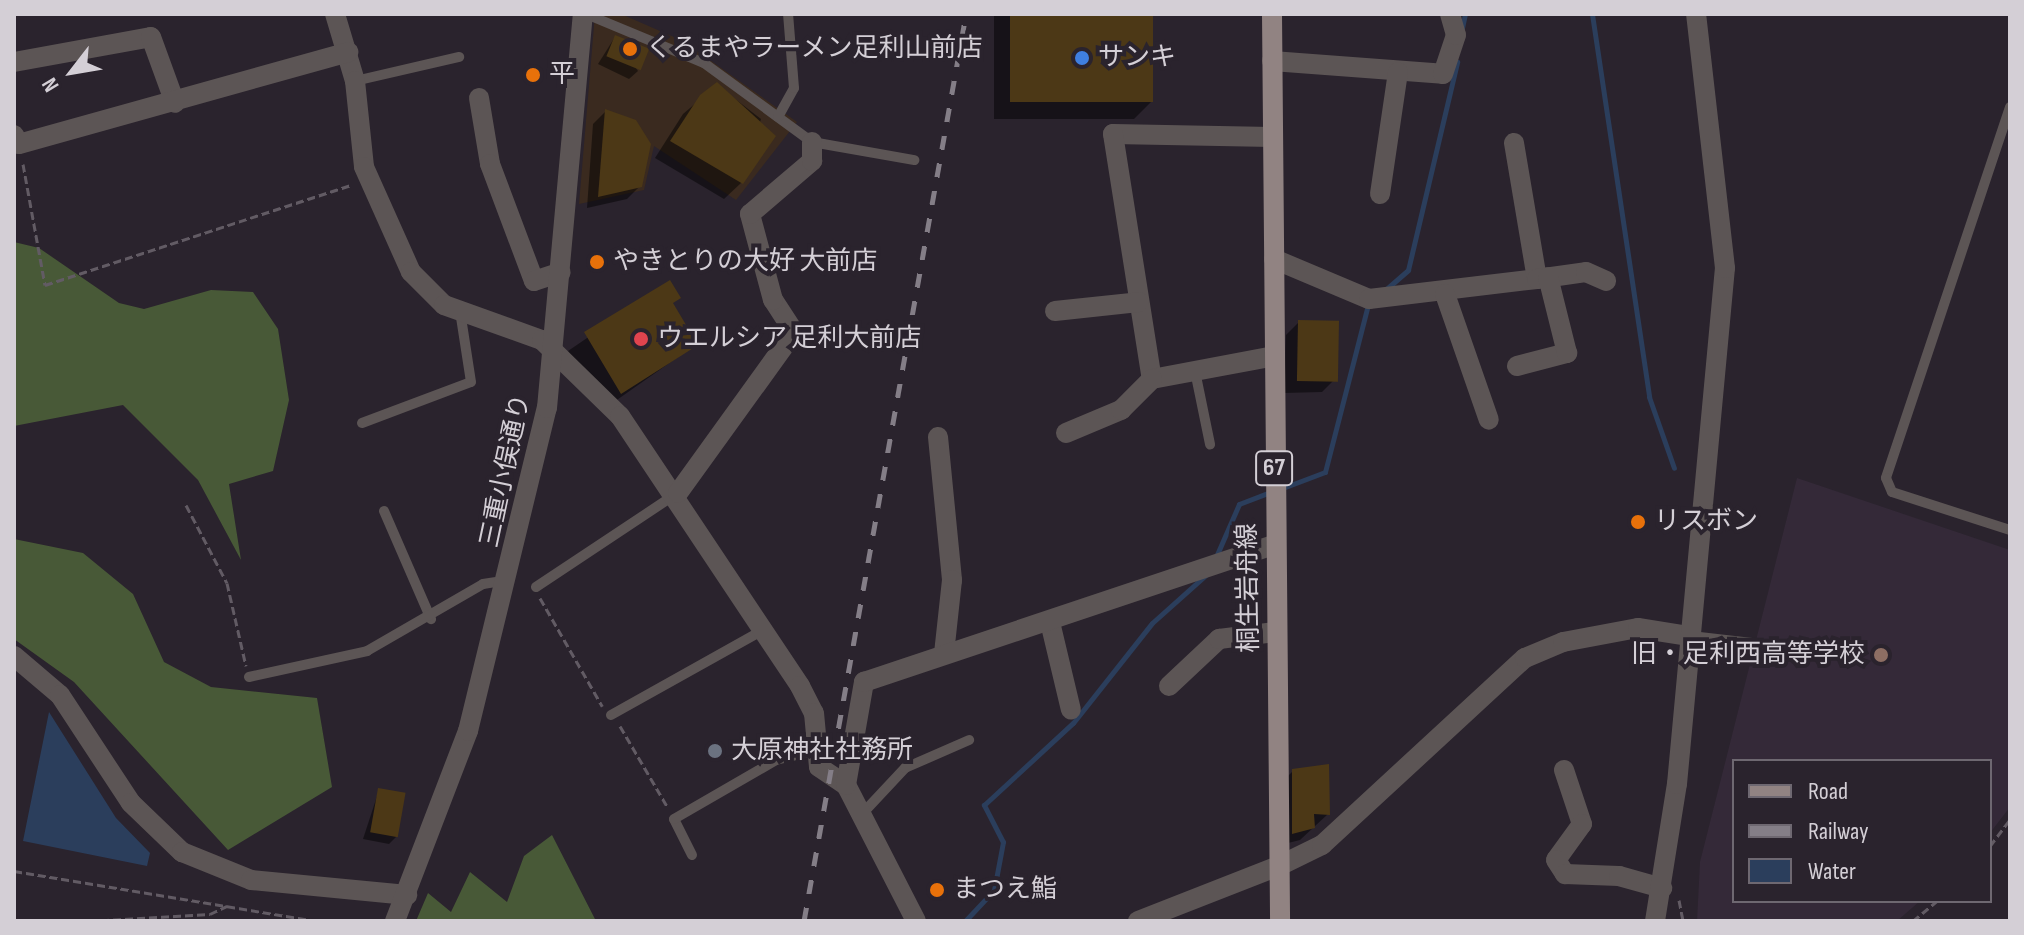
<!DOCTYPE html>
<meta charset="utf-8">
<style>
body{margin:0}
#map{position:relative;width:2024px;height:935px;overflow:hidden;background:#2a232d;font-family:"Sofia Sans Condensed","Noto Sans JP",sans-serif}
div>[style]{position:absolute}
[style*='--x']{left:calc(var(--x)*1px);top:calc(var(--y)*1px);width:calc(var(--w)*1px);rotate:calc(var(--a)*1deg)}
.commercial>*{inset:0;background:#3a2a1f}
.built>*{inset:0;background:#342938}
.forest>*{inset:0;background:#485937}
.water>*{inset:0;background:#2b3e5c}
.shadow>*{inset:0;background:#0007}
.stream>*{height:5px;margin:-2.5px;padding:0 2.5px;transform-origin:2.5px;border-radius:2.5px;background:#2b3e5c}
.building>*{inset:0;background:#4c3816;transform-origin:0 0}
.path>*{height:3px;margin-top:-1.5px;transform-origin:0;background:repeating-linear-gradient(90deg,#625b64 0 8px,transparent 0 12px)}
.service>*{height:10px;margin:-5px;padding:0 5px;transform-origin:5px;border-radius:5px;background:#5c5555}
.minor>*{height:20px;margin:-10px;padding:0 10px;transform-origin:10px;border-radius:10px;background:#5c5555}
.tertiary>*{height:20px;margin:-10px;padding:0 10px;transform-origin:10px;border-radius:10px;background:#5c5555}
.primary>*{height:20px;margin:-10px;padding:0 10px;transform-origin:10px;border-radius:10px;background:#918382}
.rail>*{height:5px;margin-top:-2.5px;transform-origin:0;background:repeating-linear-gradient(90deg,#847e87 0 14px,transparent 0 28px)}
.dots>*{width:22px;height:22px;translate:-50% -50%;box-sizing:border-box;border:4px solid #2a232d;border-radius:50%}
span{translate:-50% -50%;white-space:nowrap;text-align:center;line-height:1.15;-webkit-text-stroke:8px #2a232d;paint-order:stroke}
.shield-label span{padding:2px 6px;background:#2a232d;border:2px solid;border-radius:6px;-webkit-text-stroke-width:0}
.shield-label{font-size:24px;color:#d4cfd6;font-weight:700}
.poi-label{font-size:26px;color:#d4cfd6}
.left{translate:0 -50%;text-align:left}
.right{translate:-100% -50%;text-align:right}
.street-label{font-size:26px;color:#d4cfd6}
.frame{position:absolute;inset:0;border:16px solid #d4cfd6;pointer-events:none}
.legend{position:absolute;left:1732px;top:759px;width:260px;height:144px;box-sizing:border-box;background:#2a232d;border:2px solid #6e6871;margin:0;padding:10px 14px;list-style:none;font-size:24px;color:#d4cfd6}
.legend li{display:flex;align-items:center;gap:16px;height:40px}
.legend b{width:40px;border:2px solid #6e6871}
.north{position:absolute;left:32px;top:32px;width:80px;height:80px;-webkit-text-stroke:6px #2a232d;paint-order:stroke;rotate:239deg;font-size:22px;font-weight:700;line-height:32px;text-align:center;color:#d4cfd6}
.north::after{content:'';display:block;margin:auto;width:28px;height:36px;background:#d4cfd6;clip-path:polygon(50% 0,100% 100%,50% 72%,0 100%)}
</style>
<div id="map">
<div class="commercial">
<i style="clip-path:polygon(595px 14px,621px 14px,683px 41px,797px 122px,736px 200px,654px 146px,644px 190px,579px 204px)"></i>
</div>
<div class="built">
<i style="clip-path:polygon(1797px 478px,2010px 550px,2010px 807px,1990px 833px,1990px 761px,1734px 761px,1734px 901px,1920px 901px,1897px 921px,1697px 921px,1700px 862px)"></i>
</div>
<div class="forest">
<i style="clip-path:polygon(14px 242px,39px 248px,119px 303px,144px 309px,211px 290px,253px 292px,278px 329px,289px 400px,273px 471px,229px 484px,241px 560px,198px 480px,123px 405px,14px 426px)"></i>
<i style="clip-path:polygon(14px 539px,83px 553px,133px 594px,164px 662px,211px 687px,317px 698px,332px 787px,228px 850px,74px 682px,14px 639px)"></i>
<i style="clip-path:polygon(552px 835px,596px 921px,416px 921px,428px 893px,451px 912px,470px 872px,507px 902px,524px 856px)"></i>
</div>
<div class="water">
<i style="clip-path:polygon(49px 712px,116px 818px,150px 853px,147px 866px,23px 841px)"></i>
</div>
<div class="shadow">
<i style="clip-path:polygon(994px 14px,1151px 14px,1151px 102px,1134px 119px,994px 119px)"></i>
<i style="clip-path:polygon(615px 37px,638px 71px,629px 79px,598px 64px)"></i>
<i style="clip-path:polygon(717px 85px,761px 119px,741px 183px,724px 199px,655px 158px,683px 114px)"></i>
<i style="clip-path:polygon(606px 111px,640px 186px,627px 199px,587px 208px,593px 124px)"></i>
<i style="clip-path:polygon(669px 282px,672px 304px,695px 345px,604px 409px,568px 351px)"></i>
<i style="clip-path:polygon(1299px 322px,1335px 379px,1322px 392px,1284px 393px,1286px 335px)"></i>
<i style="clip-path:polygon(1293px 771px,1328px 814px,1300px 840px,1280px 845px,1280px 784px)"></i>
<i style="clip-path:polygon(379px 790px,397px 836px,389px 844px,363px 839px)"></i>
</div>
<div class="stream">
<i style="--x:1592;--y:14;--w:387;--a:81.5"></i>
<i style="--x:1649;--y:397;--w:75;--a:70.6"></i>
<i style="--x:1462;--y:28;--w:14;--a:-78"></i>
<i style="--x:1384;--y:291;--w:32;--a:-41"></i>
<i style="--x:1408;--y:270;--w:214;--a:-76.7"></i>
<i style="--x:1280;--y:489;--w:48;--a:-20.7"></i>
<i style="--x:1325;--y:472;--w:172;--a:-75.6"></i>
<i style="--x:1215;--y:559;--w:60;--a:-66.4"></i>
<i style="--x:1239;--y:504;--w:34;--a:-21"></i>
<i style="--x:965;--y:921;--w:42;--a:-46.9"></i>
<i style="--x:994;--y:890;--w:49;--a:-79.4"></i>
<i style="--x:1003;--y:842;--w:42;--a:-117.2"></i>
<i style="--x:984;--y:805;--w:121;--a:-42.7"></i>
<i style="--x:1073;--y:723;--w:127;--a:-51.7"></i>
<i style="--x:1152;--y:623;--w:76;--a:-41.8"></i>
</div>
<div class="building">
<i style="left:1010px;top:14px;width:143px;height:88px"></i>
<i style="left:615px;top:35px;width:37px;height:23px;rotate:22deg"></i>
<i style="clip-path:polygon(717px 82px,776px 136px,743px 184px,670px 141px,700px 95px)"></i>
<i style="clip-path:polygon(605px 109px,636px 120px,651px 144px,642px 187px,598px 197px)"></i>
<i style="clip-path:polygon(670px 280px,681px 298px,673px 303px,698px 345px,621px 394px,584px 332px)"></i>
<i style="left:1298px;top:320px;width:41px;height:61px;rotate:1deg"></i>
<i style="clip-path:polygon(1329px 764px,1330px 815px,1314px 814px,1315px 828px,1292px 834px,1292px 769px)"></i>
<i style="left:378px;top:788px;width:28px;height:45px;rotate:10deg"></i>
</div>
<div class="path">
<i style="--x:23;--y:164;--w:123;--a:79.7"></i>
<i style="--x:45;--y:285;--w:322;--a:-18.1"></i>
<i style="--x:186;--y:505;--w:88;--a:62.3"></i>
<i style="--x:227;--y:583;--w:85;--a:77.1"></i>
<i style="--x:540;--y:598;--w:125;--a:60.1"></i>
<i style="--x:620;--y:726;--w:93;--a:59.6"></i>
<i style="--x:1990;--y:846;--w:34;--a:-53"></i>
<i style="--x:14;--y:871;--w:305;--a:9.4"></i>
<i style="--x:1679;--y:900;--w:21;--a:79"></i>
<i style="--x:89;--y:921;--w:121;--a:-3.3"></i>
<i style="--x:210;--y:914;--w:19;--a:-25"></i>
<i style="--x:1913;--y:921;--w:31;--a:-40"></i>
</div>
<div class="service">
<i style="--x:586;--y:14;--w:128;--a:22.6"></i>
<i style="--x:704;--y:63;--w:134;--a:36.2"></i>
<i style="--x:812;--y:142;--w:104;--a:10"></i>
<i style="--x:355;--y:81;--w:107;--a:-13"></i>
<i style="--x:2010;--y:107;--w:391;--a:108.5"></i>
<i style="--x:1886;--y:478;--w:15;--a:67"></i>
<i style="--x:1892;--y:492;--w:124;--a:17.9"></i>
<i style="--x:778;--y:117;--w:33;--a:-61"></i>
<i style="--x:794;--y:88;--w:74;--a:-94.6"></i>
<i style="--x:1195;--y:371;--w:75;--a:78.4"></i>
<i style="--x:362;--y:423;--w:116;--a:-20.6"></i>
<i style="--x:471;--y:382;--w:72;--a:-98.8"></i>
<i style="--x:384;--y:511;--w:118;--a:66.5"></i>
<i style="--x:536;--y:587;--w:168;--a:-33.6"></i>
<i style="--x:1691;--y:636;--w:70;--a:6.5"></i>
<i style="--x:249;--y:677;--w:121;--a:-12.4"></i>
<i style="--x:367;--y:651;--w:134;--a:-30"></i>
<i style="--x:483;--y:584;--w:25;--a:-9"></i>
<i style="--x:611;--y:715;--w:174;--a:-29.2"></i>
<i style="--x:862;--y:814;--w:63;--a:-46.9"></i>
<i style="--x:905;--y:768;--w:70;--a:-23.6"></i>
<i style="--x:692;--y:855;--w:40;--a:-116.6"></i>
<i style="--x:674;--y:819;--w:118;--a:-30"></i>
<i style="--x:776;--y:760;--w:41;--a:-14"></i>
</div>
<div class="minor">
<i style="--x:335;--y:14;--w:70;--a:73.4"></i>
<i style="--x:355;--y:81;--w:86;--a:84"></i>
<i style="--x:364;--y:167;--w:115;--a:65.9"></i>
<i style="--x:411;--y:272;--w:47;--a:45"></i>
<i style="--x:444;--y:305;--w:104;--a:19.7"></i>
<i style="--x:542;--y:340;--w:109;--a:44.3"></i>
<i style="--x:620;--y:416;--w:324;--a:56.3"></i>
<i style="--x:800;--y:686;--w:30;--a:63"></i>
<i style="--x:814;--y:713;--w:54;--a:84.7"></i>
<i style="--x:819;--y:767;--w:32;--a:34"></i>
<i style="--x:1272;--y:61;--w:171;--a:4.3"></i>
<i style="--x:1443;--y:74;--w:41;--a:-71.6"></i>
<i style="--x:1456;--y:35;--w:22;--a:-106"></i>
<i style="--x:14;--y:62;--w:139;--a:-10.3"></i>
<i style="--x:151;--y:37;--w:70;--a:70"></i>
<i style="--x:479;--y:98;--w:67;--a:80.5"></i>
<i style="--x:490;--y:164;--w:125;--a:69.4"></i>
<i style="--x:534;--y:281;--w:28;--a:-18"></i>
<i style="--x:14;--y:135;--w:10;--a:61"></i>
<i style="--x:19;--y:144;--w:342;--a:-15.6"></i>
<i style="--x:1273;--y:137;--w:160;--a:-178.9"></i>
<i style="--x:1113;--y:134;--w:248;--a:81"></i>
<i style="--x:1152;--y:379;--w:125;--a:-10.6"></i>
<i style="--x:1380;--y:194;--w:123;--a:-81.6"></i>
<i style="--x:1274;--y:259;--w:103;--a:22.8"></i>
<i style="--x:1369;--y:299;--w:169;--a:-6.8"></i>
<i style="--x:1537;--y:279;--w:138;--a:-99.6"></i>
<i style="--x:1537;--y:279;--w:49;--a:-8.1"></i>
<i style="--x:1586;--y:272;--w:22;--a:24"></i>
<i style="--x:1445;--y:294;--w:133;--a:70.8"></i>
<i style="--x:1055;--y:311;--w:84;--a:-6.1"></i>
<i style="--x:1517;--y:366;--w:52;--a:-14.6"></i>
<i style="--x:1567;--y:353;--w:78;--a:-104"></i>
<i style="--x:1066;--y:433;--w:60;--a:-22.7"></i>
<i style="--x:1121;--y:410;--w:44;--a:-45"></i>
<i style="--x:938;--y:437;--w:144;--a:84.4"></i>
<i style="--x:952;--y:580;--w:74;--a:96.2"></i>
<i style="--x:678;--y:493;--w:198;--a:-54.2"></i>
<i style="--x:794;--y:332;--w:38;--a:-123"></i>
<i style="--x:773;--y:300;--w:89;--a:-105"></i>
<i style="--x:750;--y:214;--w:82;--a:-40.5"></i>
<i style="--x:812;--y:161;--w:19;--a:-90"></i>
<i style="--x:1050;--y:622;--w:90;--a:76.6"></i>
<i style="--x:1169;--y:686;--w:69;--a:-43.2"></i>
<i style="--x:1219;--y:639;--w:56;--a:-7.1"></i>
<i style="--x:1564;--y:770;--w:57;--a:71.6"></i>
<i style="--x:1582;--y:824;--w:44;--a:125.8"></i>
<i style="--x:1556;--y:860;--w:17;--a:57"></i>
<i style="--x:1565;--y:874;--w:54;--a:2.1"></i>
<i style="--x:1619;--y:876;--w:45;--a:15.6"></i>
<i style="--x:916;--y:921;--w:153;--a:-117.2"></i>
<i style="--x:846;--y:785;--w:105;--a:-80.1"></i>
<i style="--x:864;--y:682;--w:431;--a:-18.5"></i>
<i style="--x:1138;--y:921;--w:154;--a:-21.4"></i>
</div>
<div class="tertiary">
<i style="--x:14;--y:656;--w:60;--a:40.3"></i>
<i style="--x:60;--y:695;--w:129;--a:56.7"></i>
<i style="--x:131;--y:803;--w:71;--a:43.9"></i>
<i style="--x:182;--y:852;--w:74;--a:22.1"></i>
<i style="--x:251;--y:880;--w:157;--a:5.5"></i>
<i style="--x:1281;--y:865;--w:46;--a:-26"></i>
<i style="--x:1322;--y:845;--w:276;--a:-42.7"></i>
<i style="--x:1525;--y:658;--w:41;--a:-22.8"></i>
<i style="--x:1563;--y:642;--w:76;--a:-10.6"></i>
<i style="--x:1638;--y:628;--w:52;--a:8.9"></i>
<i style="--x:395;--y:921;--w:204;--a:-69"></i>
<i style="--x:468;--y:731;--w:333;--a:-76.3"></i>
<i style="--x:547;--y:408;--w:396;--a:-84.8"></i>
<i style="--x:1655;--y:921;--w:139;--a:-80.9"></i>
<i style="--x:1677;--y:784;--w:518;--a:-84.69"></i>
<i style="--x:1725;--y:268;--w:256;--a:-96.5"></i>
</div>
<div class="primary">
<i style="--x:1272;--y:14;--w:907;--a:89.49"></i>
</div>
<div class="rail">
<i style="--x:804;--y:921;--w:921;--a:-79.87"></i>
</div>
<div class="dots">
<i style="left:630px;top:49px;background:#e8710a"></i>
<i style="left:1082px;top:58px;background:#3f7fe0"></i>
<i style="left:533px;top:75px;background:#e8710a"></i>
<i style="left:597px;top:262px;background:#e8710a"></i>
<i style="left:641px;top:339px;background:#e0444e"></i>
<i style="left:1638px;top:522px;background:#e8710a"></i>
<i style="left:1881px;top:655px;background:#8d6e63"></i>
<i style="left:715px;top:751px;background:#6b7280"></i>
<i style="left:937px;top:890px;background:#e8710a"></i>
</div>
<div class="shield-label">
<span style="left:1274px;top:468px">67</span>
</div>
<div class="poi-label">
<span class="left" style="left:646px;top:49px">くるまやラーメン足利山前店</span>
<span class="left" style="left:1098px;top:58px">サンキ</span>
<span class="left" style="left:549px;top:75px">平</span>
<span class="left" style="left:613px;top:262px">やきとりの大好 大前店</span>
<span class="left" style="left:657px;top:339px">ウエルシア 足利大前店</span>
<span class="left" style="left:1654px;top:522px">リスボン</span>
<span class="right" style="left:1865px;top:655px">旧・足利西高等学校</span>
<span class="left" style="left:731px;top:751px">大原神社社務所</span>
<span class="left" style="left:953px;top:890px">まつえ鮨</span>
</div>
<div class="street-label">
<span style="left:506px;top:471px;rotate:-78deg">三重小俣通り</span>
<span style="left:1249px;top:588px;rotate:-91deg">桐生岩舟線</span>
</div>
<div class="frame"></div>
<ul class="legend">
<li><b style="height:10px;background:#918382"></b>Road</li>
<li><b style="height:10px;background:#847e87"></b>Railway</li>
<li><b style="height:22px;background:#2b3e5c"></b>Water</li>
</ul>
<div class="north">N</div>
</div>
